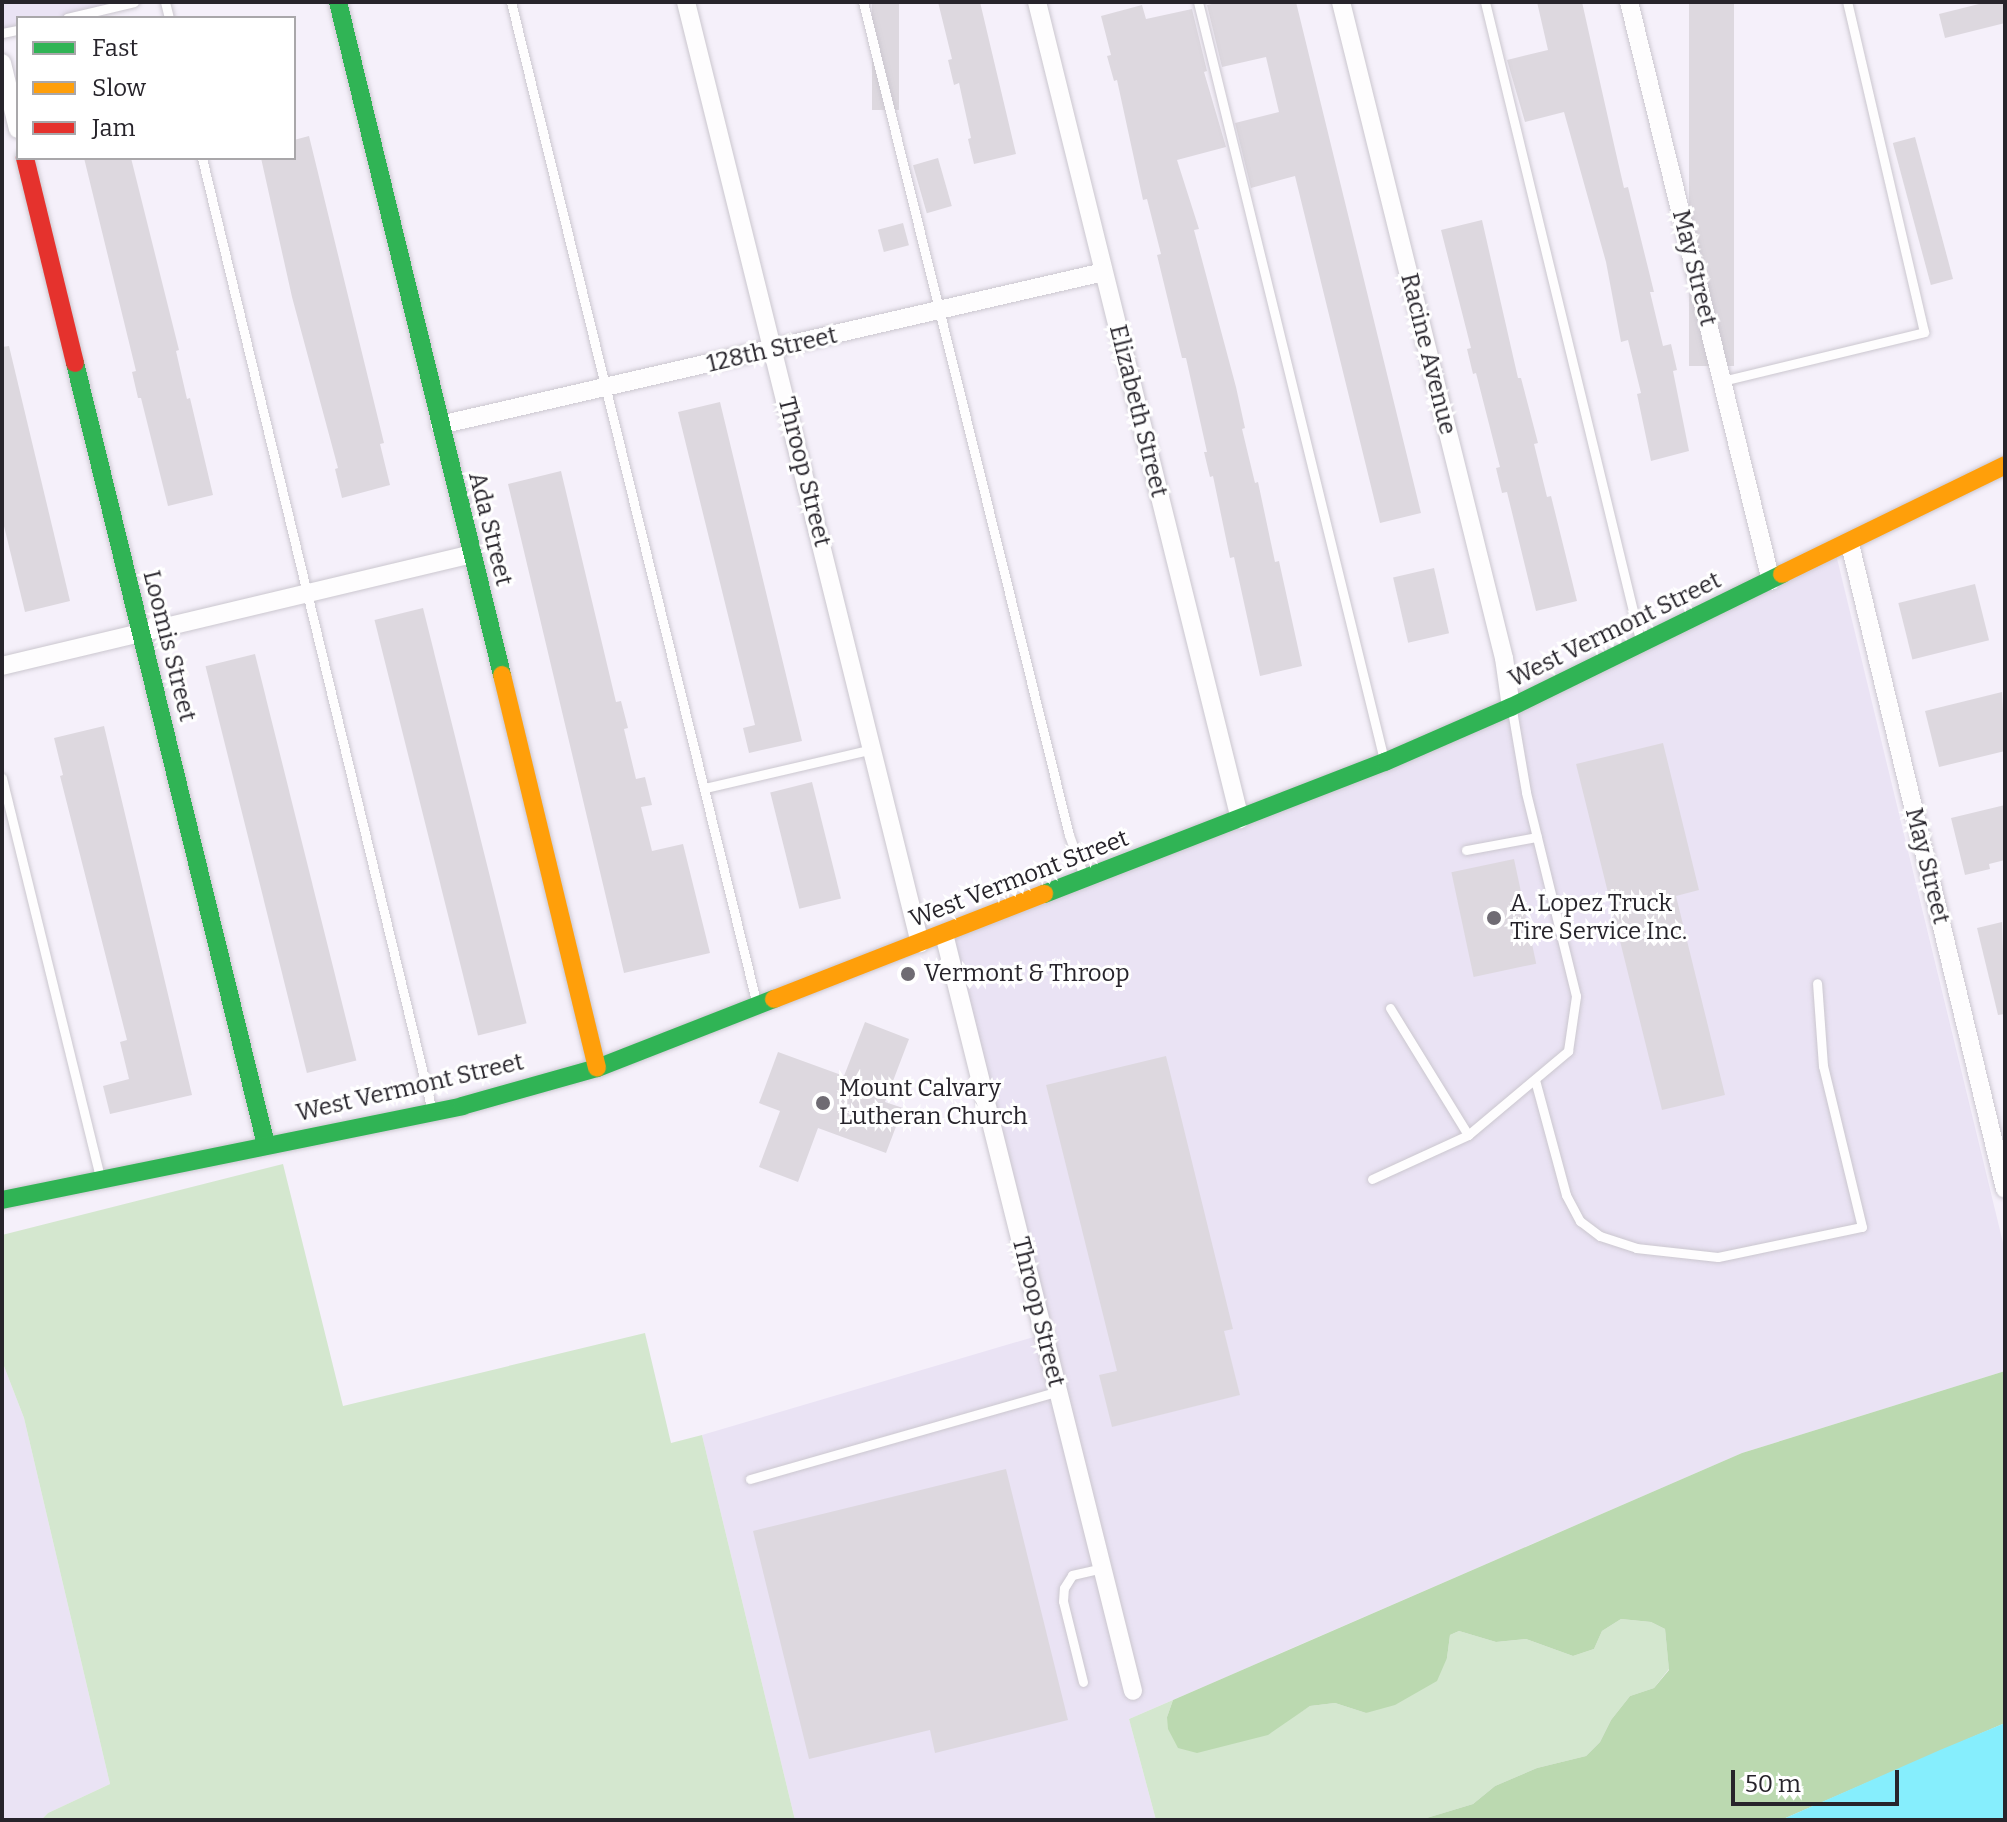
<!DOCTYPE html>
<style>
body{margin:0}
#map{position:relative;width:2007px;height:1822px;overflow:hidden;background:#f5f0fa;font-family:Bitter,serif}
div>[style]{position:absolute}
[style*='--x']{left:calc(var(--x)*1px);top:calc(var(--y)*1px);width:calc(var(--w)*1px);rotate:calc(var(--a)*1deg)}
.built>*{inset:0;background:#eae3f4}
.green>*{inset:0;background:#d4e7cf}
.forest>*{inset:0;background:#bbd9b0}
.water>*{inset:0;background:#86eefd}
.building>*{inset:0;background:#ddd8df;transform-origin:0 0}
.roads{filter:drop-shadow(0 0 2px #cbc7cf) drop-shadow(0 0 2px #cbc7cf)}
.lane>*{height:9px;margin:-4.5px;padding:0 4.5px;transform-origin:4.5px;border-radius:4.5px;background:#fefdfe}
.street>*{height:18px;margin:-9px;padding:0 9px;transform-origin:9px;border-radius:9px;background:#fefdfe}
.fast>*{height:18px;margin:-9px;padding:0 9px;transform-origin:9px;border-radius:9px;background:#30b455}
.slow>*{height:18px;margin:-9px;padding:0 9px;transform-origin:9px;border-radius:9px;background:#ff9f0a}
.jam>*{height:18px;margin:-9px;padding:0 9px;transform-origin:9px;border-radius:9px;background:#e5322d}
.dots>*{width:22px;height:22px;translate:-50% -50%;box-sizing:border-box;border:4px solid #fff;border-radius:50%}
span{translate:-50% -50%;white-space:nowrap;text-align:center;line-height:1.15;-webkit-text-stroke:6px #fff;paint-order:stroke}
.street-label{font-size:24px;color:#27242b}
.poi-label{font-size:24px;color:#27242b}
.left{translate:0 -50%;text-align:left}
.frame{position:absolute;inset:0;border:4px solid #27242b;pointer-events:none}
.legend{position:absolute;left:16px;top:16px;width:280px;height:144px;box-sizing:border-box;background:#fff;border:2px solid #a9a7aa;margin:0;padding:10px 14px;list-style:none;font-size:24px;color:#27242b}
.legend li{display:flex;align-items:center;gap:16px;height:40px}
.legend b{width:40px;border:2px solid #a9a7aa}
.scale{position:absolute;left:1731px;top:1770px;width:168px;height:36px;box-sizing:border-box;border:4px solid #27242b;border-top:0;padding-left:10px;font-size:24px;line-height:28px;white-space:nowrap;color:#27242b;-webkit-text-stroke:6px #fff;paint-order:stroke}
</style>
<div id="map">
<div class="built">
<i style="clip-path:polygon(2px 2px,147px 2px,80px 18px,18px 18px,18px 33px,2px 37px)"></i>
<i style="clip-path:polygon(1834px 546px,2005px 1251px,2005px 1371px,1742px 1453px,1129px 1719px,1156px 1820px,795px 1820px,702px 1435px,1047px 1333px,952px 929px,1377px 762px)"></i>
<i style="clip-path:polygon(2px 1361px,24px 1418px,110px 1784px,48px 1813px,41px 1820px,2px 1820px)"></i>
</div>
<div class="green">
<i style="clip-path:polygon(283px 1164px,343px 1406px,645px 1333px,671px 1443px,702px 1435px,795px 1820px,41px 1820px,48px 1813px,110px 1784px,24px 1418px,2px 1361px,2px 1235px)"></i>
<i style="clip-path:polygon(1621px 1619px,1651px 1622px,1665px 1629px,1669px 1669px,1654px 1688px,1630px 1696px,1611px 1720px,1600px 1742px,1586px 1756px,1537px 1768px,1495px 1786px,1473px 1804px,1420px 1820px,1156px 1820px,1129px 1719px,1173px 1700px,1167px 1717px,1291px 1718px,1310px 1706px,1335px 1703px,1366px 1713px,1447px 1658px,1450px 1635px,1459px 1631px,1496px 1642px,1526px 1639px,1573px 1656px,1594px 1649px,1602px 1631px)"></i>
</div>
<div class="forest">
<i style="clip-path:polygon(2005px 1371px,2005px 1723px,1781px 1820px,1420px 1820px,1473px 1804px,1495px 1786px,1537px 1768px,1586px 1756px,1600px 1742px,1611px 1720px,1630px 1696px,1654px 1688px,1669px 1670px,1665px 1629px,1651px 1622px,1621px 1619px,1602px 1631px,1594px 1649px,1573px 1656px,1526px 1639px,1496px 1642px,1459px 1631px,1450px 1635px,1447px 1658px,1437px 1681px,1395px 1705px,1366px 1713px,1335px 1703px,1310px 1706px,1268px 1735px,1197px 1753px,1178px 1748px,1168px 1729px,1167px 1717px,1173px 1700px,1742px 1453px)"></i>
</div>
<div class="water">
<i style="clip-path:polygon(2005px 1723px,2005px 1820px,1781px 1820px,1940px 1750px)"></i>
</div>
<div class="building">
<i style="left:872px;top:2px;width:27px;height:108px"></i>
<i style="clip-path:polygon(938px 2px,980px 2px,1016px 154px,974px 164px,968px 139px,971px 138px,959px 83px,954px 85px,948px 60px,952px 59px)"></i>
<i style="clip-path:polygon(1221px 2px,1296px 2px,1421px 513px,1380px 523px,1295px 176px,1251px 188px,1235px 123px,1279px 112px,1266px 57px,1222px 67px,1207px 5px)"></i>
<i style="clip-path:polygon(1537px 2px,1582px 2px,1615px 149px,1624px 188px,1628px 187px,1654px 292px,1650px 292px,1663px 346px,1671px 344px,1677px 370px,1673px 371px,1689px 451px,1651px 461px,1637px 394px,1641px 393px,1628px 340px,1621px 342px,1606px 262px,1564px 112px,1525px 122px,1507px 60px,1548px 50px)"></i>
<i style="left:1689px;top:2px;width:45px;height:364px"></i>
<i style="clip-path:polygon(1987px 2px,2005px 2px,2005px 23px,1945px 38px,1939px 14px)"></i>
<i style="clip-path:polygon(1142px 5px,1146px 19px,1192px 9px,1207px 71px,1204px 72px,1226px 147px,1177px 160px,1199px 229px,1194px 230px,1236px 387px,1245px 428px,1242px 429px,1255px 483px,1258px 482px,1275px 562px,1279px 561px,1302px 666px,1260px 676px,1234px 557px,1230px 558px,1213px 476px,1210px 477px,1204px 452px,1207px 452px,1186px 358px,1182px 358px,1157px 255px,1161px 254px,1147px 199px,1143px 200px,1117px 80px,1114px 81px,1107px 56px,1111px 55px,1101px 16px)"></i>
<i style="clip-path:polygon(309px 136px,384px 443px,380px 444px,390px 485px,342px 498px,335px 469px,338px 468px,292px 297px,261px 158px,294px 158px,294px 140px)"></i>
<i style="left:1915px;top:137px;width:147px;height:23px;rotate:75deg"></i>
<i style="clip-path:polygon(84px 158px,131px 158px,179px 350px,176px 351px,187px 399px,190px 398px,213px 495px,168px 506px,141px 398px,138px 398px,132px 372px,136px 371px)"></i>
<i style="left:938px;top:158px;width:50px;height:26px;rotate:74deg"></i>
<i style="clip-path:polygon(1482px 220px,1518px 378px,1521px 378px,1538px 443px,1534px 444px,1547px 497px,1551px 496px,1577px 601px,1536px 611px,1507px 492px,1502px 493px,1496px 468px,1500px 467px,1476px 373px,1473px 374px,1467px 349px,1471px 348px,1441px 230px)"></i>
<i style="left:903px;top:223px;width:23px;height:26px;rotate:75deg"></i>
<i style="clip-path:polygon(9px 346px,70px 601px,25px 612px,2px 518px,2px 347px)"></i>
<i style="clip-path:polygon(720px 402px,802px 741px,749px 753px,743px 728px,755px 725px,678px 412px)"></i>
<i style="clip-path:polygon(561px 471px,616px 702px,621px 701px,628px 728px,624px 729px,636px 779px,645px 777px,652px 805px,641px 807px,652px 851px,683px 844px,710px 953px,624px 973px,508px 484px)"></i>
<i style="left:1434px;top:568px;width:67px;height:42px;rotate:77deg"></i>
<i style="left:1975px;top:584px;width:58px;height:79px;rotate:76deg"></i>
<i style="left:423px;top:608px;width:428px;height:50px;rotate:76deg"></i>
<i style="left:255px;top:654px;width:419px;height:51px;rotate:76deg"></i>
<i style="clip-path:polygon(2002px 692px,2005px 751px,1939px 767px,1925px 711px)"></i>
<i style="clip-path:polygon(104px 726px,192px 1095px,110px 1114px,103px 1086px,129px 1079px,120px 1042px,127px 1040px,60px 776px,63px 775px,54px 738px)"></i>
<i style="clip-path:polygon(1663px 743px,1699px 890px,1676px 896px,1725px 1095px,1662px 1110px,1576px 764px)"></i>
<i style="left:812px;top:782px;width:120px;height:43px;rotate:76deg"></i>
<i style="clip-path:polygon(2005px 805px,2005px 860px,1989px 864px,1990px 869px,1965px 875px,1951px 818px)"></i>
<i style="left:1514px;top:859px;width:107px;height:64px;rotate:78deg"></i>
<i style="clip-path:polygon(2002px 922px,2005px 1014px,1998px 1015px,1977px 928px)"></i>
<i style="clip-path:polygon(865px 1022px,909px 1039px,885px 1102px,903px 1108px,886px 1153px,818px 1128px,798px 1182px,759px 1167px,780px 1111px,759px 1103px,778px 1052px,844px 1076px)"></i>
<i style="clip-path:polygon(1166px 1056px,1233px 1329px,1224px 1331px,1240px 1395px,1112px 1427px,1099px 1375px,1117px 1371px,1046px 1085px)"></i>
<i style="clip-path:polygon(1006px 1469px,1068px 1720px,935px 1753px,930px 1730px,809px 1759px,753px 1531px)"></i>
</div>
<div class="roads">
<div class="lane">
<i style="--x:165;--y:2;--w:16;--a:76"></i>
<i style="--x:511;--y:2;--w:1033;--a:76.22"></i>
<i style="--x:863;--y:2;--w:858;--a:76.11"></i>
<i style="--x:1069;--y:835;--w:47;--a:70"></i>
<i style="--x:1198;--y:2;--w:780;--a:76.21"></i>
<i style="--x:1485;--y:2;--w:657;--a:76.34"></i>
<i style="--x:67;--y:18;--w:69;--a:-13.4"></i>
<i style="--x:2;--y:33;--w:16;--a:-11"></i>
<i style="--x:202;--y:158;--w:980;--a:76.43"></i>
<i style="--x:1722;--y:381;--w:208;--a:-13.6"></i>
<i style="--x:1924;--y:332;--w:339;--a:-103.1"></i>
<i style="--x:2;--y:778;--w:411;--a:76.2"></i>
<i style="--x:705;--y:788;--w:171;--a:-13.1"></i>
<i style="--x:1466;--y:850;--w:72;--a:-10.4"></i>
<i style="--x:1390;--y:1008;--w:149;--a:58.4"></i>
<i style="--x:1535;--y:1080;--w:119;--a:74.9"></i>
<i style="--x:1566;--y:1195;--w:30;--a:62"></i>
<i style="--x:1580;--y:1221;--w:25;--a:37"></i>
<i style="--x:1600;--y:1236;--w:38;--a:18"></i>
<i style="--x:1636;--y:1248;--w:82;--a:6.3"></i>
<i style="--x:1718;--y:1257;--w:147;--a:-11.8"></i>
<i style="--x:1862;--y:1227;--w:166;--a:-103.6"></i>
<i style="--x:1823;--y:1066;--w:83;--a:-94.1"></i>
<i style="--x:1372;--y:1179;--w:106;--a:-24.6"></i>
<i style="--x:1468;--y:1135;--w:131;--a:-40"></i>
<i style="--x:1568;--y:1051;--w:56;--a:-81.7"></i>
<i style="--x:1576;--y:996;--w:210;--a:-103.8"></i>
<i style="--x:1526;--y:792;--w:83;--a:-99.7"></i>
<i style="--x:750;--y:1479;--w:320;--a:-15.9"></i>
<i style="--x:1083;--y:1682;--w:83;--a:-103.9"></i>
<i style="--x:1063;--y:1601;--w:13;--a:-86"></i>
<i style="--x:1064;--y:1588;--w:15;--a:-58"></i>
<i style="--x:1072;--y:1575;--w:31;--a:-13"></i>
</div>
<div class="street">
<i style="--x:686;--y:2;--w:970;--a:76.04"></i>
<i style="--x:1037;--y:2;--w:842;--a:76.05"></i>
<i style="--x:1341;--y:2;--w:676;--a:76.05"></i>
<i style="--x:1504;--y:658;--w:49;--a:81.9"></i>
<i style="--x:1629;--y:2;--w:596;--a:76.22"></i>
<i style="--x:2;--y:63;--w:68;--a:76.4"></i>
<i style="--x:440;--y:425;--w:681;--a:-12.98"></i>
<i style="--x:1850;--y:544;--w:663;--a:76.49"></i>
<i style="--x:2;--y:666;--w:483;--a:-13.4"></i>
<i style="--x:944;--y:934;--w:780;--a:75.98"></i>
</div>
<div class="fast">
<i style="--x:338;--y:2;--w:693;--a:76.3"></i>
<i style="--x:75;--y:363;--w:805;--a:76.27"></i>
<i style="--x:1044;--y:894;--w:366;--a:-21.2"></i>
<i style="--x:1385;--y:762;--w:137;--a:-23.6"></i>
<i style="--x:1511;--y:707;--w:302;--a:-26.1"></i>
<i style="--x:2;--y:1200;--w:470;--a:-11.5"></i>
<i style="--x:462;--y:1106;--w:140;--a:-15.7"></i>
<i style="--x:597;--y:1068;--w:190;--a:-21.3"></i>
</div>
<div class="slow">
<i style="--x:1782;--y:574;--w:248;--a:-26"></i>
<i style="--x:502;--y:675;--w:404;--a:76.4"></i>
<i style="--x:774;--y:999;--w:290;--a:-21.3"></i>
</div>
<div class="jam">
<i style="--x:25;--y:158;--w:211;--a:76.3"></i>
</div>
</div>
<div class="dots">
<i style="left:1494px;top:918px;background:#6f6b73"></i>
<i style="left:908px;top:974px;background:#6f6b73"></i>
<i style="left:823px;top:1103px;background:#6f6b73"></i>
</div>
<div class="street-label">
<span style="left:1694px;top:268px;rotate:76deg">May Street</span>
<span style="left:772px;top:350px;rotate:-13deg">128th Street</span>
<span style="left:1428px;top:354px;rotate:76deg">Racine Avenue</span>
<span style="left:1138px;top:411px;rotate:76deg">Elizabeth Street</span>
<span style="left:804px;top:472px;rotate:76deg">Throop Street</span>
<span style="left:490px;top:529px;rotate:76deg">Ada Street</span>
<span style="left:1615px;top:630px;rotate:-26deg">West Vermont Street</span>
<span style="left:169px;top:646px;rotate:76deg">Loomis Street</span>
<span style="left:1927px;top:866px;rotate:76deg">May Street</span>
<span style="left:1019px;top:879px;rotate:-21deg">West Vermont Street</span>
<span style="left:410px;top:1088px;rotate:-13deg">West Vermont Street</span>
<span style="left:1038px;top:1312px;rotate:76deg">Throop Street</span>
</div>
<div class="poi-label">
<span class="left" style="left:1510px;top:918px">A. Lopez Truck<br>Tire Service Inc.</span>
<span class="left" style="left:924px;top:974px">Vermont &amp; Throop</span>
<span class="left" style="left:839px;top:1103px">Mount Calvary<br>Lutheran Church</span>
</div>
<div class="frame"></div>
<ul class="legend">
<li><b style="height:10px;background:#30b455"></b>Fast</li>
<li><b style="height:10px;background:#ff9f0a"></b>Slow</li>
<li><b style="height:10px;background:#e5322d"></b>Jam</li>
</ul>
<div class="scale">50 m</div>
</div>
